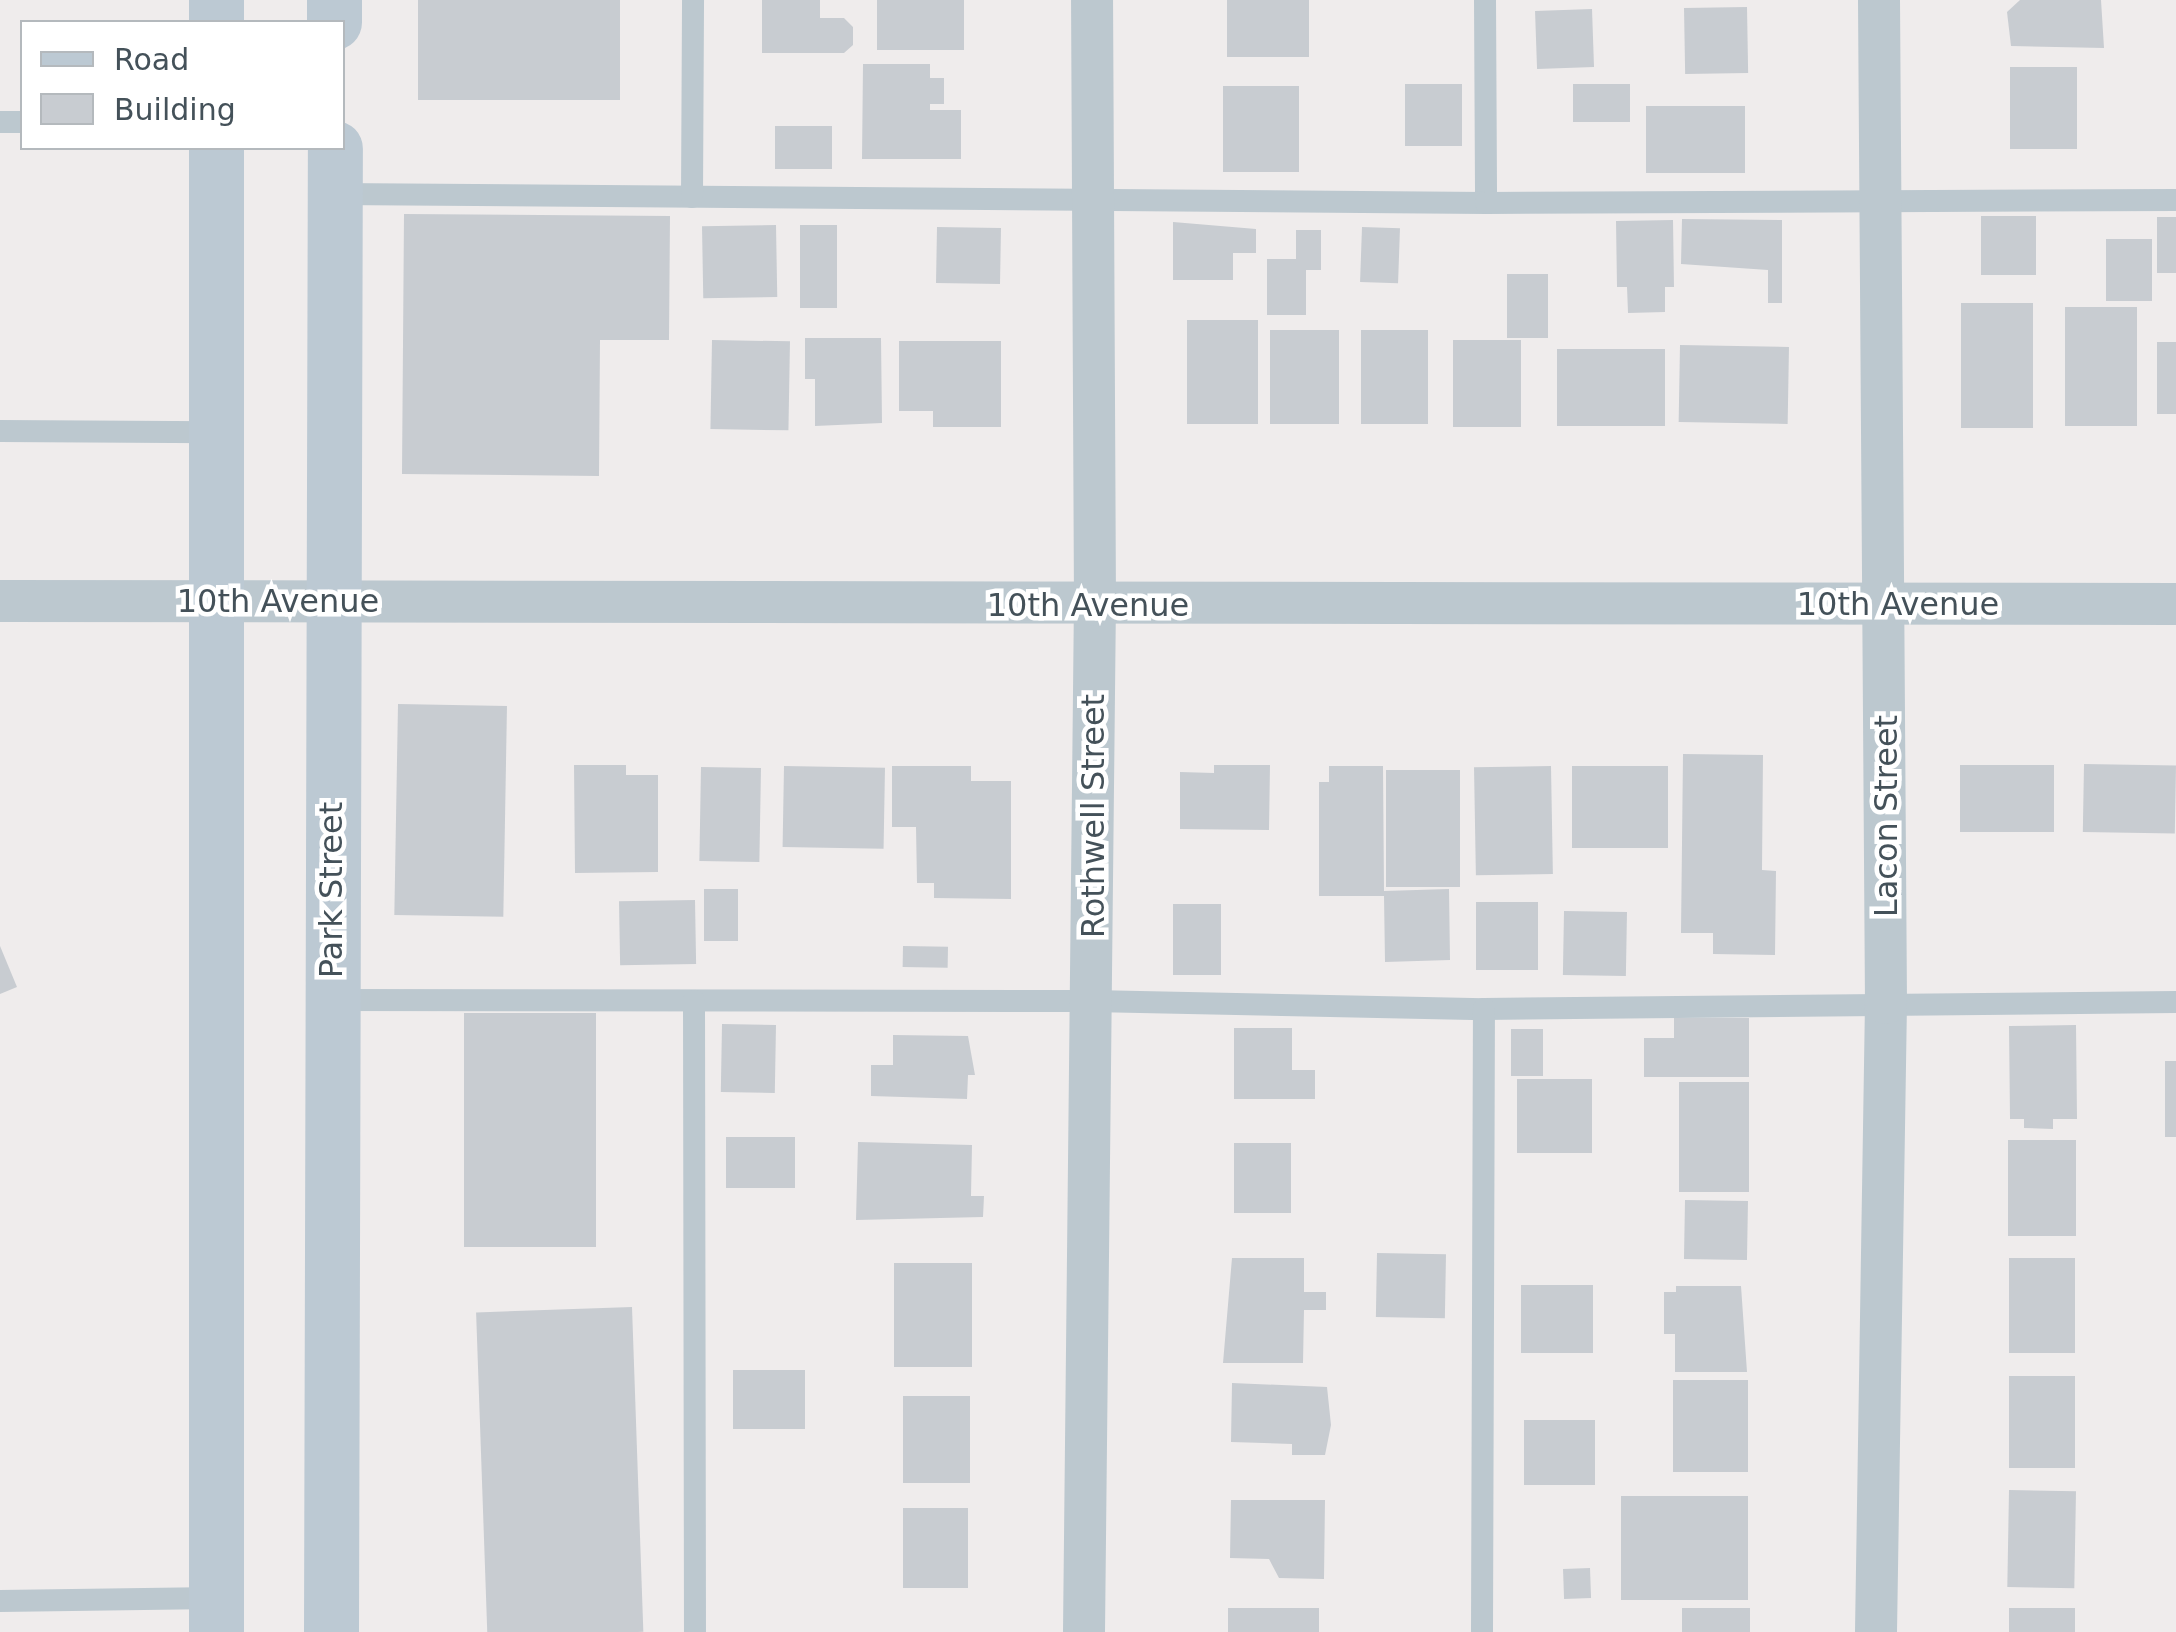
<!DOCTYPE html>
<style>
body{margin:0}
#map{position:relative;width:2176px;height:1632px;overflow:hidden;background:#efecec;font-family:"DejaVu Sans",sans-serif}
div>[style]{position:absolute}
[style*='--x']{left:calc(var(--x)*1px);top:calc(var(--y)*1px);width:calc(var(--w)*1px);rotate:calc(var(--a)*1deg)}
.building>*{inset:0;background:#c8ccd1;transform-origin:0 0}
.service>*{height:22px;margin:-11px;padding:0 11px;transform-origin:11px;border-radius:11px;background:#bcc8cf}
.minor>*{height:42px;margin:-21px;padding:0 21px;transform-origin:21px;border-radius:21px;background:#bcc8cf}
.secondary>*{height:55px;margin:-27.5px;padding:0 27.5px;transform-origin:27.5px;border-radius:27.5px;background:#bcc9d3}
span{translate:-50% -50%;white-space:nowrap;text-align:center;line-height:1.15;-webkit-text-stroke:9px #fff;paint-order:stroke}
.street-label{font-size:32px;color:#445159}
.legend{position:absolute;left:20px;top:20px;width:325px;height:130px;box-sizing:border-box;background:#fff;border:2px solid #b4b9bd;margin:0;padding:12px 18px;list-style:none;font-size:30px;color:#445159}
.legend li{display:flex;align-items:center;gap:20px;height:50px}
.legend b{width:50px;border:2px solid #b4b9bd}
</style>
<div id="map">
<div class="building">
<i style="left:418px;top:0;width:202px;height:100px"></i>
<i style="clip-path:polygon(762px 0,820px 0,820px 18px,844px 18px,853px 27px,853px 45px,844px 53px,762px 53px)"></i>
<i style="left:877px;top:0;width:87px;height:50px"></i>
<i style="left:1227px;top:0;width:82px;height:57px"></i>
<i style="clip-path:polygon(2020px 0,2101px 0,2104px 48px,2011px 46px,2007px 12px)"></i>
<i style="left:1747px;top:7px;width:66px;height:63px;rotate:89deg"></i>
<i style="left:1592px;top:9px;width:58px;height:57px;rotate:88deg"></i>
<i style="clip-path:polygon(863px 64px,930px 64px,930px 78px,944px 78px,944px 104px,930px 104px,930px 110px,961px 110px,961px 159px,862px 159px)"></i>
<i style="left:2010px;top:67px;width:67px;height:82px"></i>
<i style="left:1405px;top:84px;width:57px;height:62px"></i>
<i style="left:1573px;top:84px;width:57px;height:38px"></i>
<i style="left:1223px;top:86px;width:76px;height:86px"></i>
<i style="left:1646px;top:106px;width:99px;height:67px"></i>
<i style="left:775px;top:126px;width:57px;height:43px"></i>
<i style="clip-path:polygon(404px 214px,670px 216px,669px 340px,600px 340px,599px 476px,402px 474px)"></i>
<i style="left:2036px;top:216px;width:59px;height:55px;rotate:90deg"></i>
<i style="left:2157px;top:217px;width:19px;height:56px"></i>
<i style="clip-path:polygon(1682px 219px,1782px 220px,1782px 303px,1768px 303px,1768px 270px,1681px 264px)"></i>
<i style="clip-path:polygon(1673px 220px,1674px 287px,1665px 287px,1665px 312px,1628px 313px,1627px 287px,1617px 287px,1616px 221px)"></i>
<i style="clip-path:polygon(1173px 222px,1256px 229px,1256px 253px,1233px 253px,1233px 280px,1173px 280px)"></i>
<i style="left:776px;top:225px;width:72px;height:74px;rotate:89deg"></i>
<i style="left:800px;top:225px;width:37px;height:83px"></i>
<i style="left:937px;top:227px;width:64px;height:56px;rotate:1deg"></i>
<i style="left:1362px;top:227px;width:38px;height:55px;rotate:2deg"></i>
<i style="clip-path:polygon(1296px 230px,1321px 230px,1321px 270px,1306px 270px,1306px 315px,1267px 315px,1267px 259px,1296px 259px)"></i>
<i style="left:2106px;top:239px;width:46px;height:62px"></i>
<i style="left:1507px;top:274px;width:41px;height:64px"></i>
<i style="left:1961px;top:303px;width:72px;height:125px"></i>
<i style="left:2065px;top:307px;width:72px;height:119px"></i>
<i style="left:1187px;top:320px;width:71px;height:104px"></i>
<i style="left:1270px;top:330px;width:69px;height:94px"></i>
<i style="left:1361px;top:330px;width:67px;height:94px"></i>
<i style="clip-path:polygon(805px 338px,881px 338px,882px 423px,815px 426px,815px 379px,805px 379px)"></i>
<i style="left:712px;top:340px;width:78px;height:89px;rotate:1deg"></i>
<i style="left:1453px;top:340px;width:68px;height:87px"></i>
<i style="clip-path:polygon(899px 341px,1001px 341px,1001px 427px,933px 427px,933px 411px,899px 411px)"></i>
<i style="left:2176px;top:342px;width:72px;height:19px;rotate:90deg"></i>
<i style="left:1680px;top:345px;width:109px;height:77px;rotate:1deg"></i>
<i style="left:1557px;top:349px;width:108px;height:77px"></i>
<i style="left:398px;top:704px;width:109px;height:211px;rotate:1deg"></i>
<i style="clip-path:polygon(1683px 754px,1763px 755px,1762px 870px,1776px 871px,1775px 955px,1713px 954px,1713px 933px,1681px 933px)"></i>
<i style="left:2084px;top:764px;width:92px;height:68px;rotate:1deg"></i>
<i style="clip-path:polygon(574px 765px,626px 765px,626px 775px,658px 775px,658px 872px,575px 873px)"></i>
<i style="clip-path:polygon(1214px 765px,1270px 765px,1269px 830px,1180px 829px,1180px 772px,1214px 773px)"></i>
<i style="left:1960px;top:765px;width:94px;height:67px"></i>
<i style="left:784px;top:766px;width:101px;height:81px;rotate:1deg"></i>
<i style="clip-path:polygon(892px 766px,971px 766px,971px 781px,1011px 781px,1011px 899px,934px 898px,934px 883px,917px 883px,916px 827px,892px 827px)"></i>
<i style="clip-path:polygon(1329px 766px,1383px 766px,1384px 891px,1449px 889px,1450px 960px,1385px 962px,1384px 896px,1319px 896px,1319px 782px,1329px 782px)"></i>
<i style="left:1551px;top:766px;width:108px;height:77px;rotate:89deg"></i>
<i style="left:1572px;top:766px;width:96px;height:82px"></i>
<i style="left:701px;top:767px;width:60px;height:94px;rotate:1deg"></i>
<i style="left:1386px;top:770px;width:74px;height:117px"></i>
<i style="left:704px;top:889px;width:34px;height:52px"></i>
<i style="left:695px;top:900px;width:64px;height:76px;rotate:89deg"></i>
<i style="left:1538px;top:902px;width:68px;height:62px;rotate:90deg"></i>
<i style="left:1173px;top:904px;width:48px;height:71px"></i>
<i style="left:1564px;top:911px;width:63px;height:64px;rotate:1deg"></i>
<i style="clip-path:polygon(0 946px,17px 987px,0 994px)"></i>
<i style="left:903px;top:946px;width:45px;height:21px;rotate:1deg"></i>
<i style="left:596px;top:1013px;width:234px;height:132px;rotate:90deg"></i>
<i style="clip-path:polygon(1674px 1018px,1749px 1018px,1749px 1077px,1644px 1077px,1644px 1038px,1674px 1038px)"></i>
<i style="left:722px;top:1024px;width:54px;height:68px;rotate:1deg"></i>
<i style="clip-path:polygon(2076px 1025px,2077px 1119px,2053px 1119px,2053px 1129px,2024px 1128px,2024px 1119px,2010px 1119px,2009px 1026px)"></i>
<i style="clip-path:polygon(1234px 1028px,1292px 1028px,1292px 1070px,1315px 1070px,1315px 1099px,1234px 1099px)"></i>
<i style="left:1511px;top:1029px;width:32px;height:47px"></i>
<i style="clip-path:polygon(893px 1035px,968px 1036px,975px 1075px,968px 1075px,967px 1099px,871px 1096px,871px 1065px,893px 1065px)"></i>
<i style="left:2165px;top:1061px;width:11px;height:76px"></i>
<i style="left:1517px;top:1079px;width:75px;height:74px"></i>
<i style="left:1679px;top:1082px;width:70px;height:110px"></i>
<i style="left:726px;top:1137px;width:69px;height:51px"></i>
<i style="left:2008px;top:1140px;width:68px;height:96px"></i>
<i style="clip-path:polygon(858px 1142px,972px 1145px,971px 1196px,984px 1196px,983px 1217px,856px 1220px)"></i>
<i style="left:1234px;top:1143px;width:57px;height:70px"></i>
<i style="left:1685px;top:1200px;width:63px;height:59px;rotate:1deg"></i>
<i style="left:1377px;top:1253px;width:69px;height:64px;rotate:1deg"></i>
<i style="clip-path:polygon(1232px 1258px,1304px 1258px,1304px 1292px,1326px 1292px,1326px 1310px,1304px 1310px,1303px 1363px,1223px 1363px)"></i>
<i style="left:2009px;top:1258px;width:66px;height:95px"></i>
<i style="left:894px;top:1263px;width:78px;height:104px"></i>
<i style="left:1521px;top:1285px;width:72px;height:68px"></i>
<i style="clip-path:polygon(1676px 1286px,1741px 1286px,1747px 1372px,1675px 1372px,1675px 1334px,1664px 1334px,1664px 1292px,1676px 1292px)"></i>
<i style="left:632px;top:1307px;width:325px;height:156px;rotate:88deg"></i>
<i style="left:733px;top:1370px;width:72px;height:59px"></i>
<i style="left:2009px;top:1376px;width:66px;height:92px"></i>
<i style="left:1748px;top:1380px;width:92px;height:75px;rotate:90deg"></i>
<i style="clip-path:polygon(1232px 1383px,1327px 1387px,1331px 1425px,1325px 1455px,1292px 1455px,1292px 1444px,1231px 1442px)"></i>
<i style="left:903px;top:1396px;width:67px;height:87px"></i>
<i style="left:1595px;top:1420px;width:65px;height:71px;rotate:90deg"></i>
<i style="left:2009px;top:1490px;width:67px;height:97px;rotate:1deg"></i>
<i style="left:1748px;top:1496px;width:104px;height:127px;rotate:90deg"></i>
<i style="clip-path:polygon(1231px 1500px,1325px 1500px,1324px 1579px,1279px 1578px,1269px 1559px,1230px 1558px)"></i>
<i style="left:903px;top:1508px;width:65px;height:80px"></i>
<i style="left:1590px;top:1568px;width:30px;height:27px;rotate:88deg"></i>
<i style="left:1228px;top:1608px;width:91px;height:24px"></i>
<i style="left:1750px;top:1608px;width:24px;height:68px;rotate:90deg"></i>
<i style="left:2009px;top:1608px;width:66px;height:24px"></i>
</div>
<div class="service">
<i style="--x:1485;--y:0;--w:203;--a:89.7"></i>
<i style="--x:0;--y:122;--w:22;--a:0"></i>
<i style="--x:335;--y:194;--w:1151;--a:0.45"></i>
<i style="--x:1486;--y:203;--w:690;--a:-0.25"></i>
<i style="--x:692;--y:197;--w:197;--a:-89.7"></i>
<i style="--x:0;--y:431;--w:216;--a:0.3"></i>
<i style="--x:331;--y:1000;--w:761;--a:0.08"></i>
<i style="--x:1092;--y:1001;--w:392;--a:1.2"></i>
<i style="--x:1484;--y:1009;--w:692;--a:-0.58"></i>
<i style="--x:694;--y:1001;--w:631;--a:89.91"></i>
<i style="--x:0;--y:1601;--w:216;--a:-0.8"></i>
<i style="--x:1482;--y:1632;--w:623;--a:-89.82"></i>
</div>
<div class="minor">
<i style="--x:0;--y:601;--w:2176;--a:0.08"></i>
<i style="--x:1084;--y:1632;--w:1027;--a:-89.39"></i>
<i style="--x:1095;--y:605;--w:605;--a:-90.28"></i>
<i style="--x:1876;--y:1632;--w:629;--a:-89.09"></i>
<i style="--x:1886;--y:1003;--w:1003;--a:-90.4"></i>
</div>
<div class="secondary">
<i style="--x:216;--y:0;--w:22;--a:90"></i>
<i style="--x:334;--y:0;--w:22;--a:90"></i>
<i style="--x:216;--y:148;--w:1484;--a:90"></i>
<i style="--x:331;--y:1632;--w:1484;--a:-89.85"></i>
</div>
<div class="street-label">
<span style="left:278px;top:601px">10th Avenue</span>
<span style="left:1898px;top:604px">10th Avenue</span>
<span style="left:1088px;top:605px">10th Avenue</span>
<span style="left:1093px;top:816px;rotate:-90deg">Rothwell Street</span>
<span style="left:1886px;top:816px;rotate:-90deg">Lacon Street</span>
<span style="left:331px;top:890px;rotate:-90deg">Park Street</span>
</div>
<ul class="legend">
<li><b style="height:12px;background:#bcc9d3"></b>Road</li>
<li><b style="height:28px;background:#c8ccd1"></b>Building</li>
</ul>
</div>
